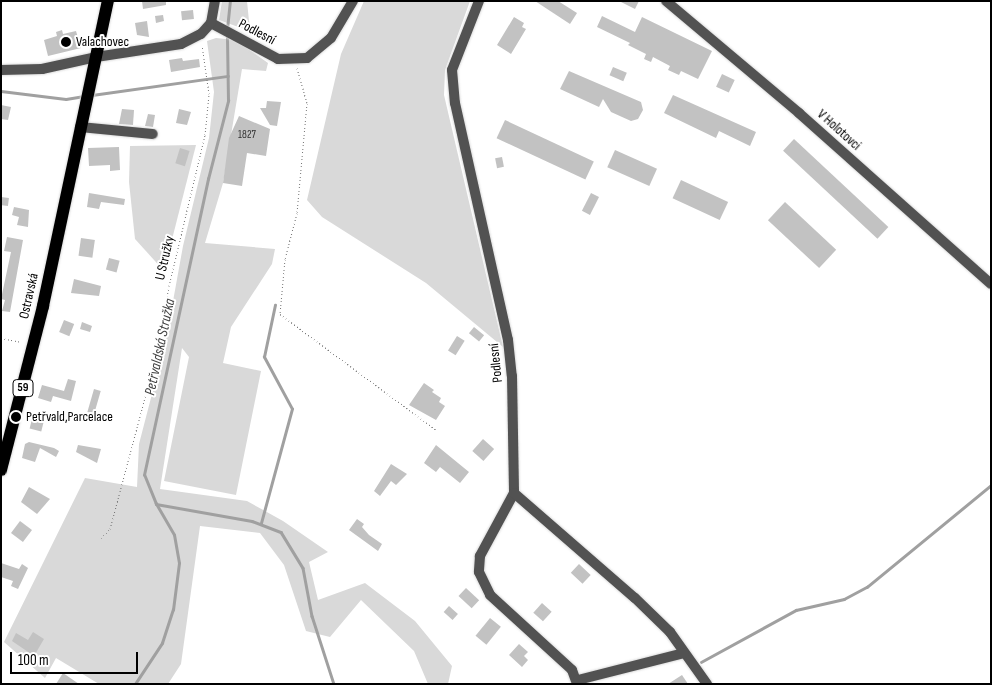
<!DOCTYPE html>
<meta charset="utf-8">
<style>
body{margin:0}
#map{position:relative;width:992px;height:685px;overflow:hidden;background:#fff;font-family:"Sofia Sans Condensed",sans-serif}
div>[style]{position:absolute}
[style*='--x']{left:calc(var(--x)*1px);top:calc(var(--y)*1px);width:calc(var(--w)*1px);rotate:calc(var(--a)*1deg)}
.green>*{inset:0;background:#d9d9d9}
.stream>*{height:2.5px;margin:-1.25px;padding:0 1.25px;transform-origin:1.25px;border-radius:1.25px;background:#a0a0a0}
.building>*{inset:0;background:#c2c2c2;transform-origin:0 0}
.path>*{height:1px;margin-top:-0.5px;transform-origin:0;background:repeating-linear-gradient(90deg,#747474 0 1px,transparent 0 3.5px)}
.roads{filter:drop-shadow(0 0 1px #dbdbdb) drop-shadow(0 0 1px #dbdbdb)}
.minor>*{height:10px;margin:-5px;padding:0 5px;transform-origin:5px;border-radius:5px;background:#525252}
.major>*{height:12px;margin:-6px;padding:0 6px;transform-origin:6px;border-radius:6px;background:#000}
.dots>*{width:14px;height:14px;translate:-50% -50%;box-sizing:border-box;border:2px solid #fff;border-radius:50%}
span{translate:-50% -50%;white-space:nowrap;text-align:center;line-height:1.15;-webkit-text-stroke:4px #fff;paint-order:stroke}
.number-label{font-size:11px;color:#303030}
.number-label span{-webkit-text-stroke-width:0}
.shield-label span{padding:1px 4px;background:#fff;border:1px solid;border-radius:4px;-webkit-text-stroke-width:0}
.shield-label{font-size:12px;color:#000;font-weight:700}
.street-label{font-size:14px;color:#000}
.poi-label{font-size:14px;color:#000}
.left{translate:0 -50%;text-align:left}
.water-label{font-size:15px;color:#414141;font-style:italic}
.frame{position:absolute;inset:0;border:2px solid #000;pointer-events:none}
.scale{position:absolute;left:10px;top:652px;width:128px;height:22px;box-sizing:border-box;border:2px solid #000;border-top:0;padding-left:6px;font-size:15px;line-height:18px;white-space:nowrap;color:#000;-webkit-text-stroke:4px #fff;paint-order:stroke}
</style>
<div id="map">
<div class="green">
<i style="clip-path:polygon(222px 1px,247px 1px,249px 21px,255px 33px,219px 20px)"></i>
<i style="clip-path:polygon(364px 1px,470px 1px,445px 70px,444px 95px,503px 347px,426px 283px,322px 217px,307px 200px,341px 54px)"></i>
<i style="clip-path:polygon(216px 38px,236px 40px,268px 63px,266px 71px,242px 69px,223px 183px,205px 243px,275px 249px,272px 264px,231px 327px,223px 363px,261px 371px,236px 495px,164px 481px,189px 357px,182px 348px,160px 489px,247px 501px,283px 521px,328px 552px,309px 562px,318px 600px,365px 583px,415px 621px,452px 666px,448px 684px,428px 684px,414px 651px,361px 600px,330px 637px,306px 631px,284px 565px,260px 533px,200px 526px,181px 664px,168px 684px,99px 684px,56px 658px,45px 678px,4px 642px,85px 478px,137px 487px,139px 444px,166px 340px,183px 246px,209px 138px,214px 92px,207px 41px)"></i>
<i style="clip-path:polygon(196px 145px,164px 271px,135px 239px,129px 182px,130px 146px)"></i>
</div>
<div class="stream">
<i style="--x:227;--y:29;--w:28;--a:-84"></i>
<i style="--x:1;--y:91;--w:65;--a:7"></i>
<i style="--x:66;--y:99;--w:18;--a:-9"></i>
<i style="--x:92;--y:95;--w:137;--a:-8"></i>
<i style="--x:156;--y:504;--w:97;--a:10"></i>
<i style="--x:252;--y:521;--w:31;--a:21"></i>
<i style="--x:281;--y:532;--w:42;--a:58.6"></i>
<i style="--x:303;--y:568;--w:49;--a:79.4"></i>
<i style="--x:312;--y:616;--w:71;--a:72.1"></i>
<i style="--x:261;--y:523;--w:118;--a:-74.8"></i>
<i style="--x:292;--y:409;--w:59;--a:-118.3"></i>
<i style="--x:264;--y:357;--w:53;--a:-78.1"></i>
<i style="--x:701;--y:662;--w:108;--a:-28.7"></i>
<i style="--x:796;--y:610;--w:49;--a:-12.9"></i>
<i style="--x:844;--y:599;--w:26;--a:-28"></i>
<i style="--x:867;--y:587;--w:161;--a:-39.4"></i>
<i style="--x:135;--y:684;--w:49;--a:-56.6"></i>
<i style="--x:162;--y:643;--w:35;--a:-72"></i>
<i style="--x:173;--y:610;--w:47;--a:-82.7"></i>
<i style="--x:179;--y:563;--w:28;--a:-100"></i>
<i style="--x:174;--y:535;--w:36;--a:-120"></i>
<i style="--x:156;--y:504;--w:31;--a:-112"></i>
<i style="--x:144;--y:475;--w:303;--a:-77.8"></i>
<i style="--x:208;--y:179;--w:81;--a:-75.6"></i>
<i style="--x:228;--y:101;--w:66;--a:-90.9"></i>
</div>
<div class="building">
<i style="clip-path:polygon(142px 1px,166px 1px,166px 5px,143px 9px)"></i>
<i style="clip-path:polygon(535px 1px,558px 1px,577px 13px,570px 24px)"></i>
<i style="clip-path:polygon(619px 1px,639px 1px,635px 9px)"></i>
<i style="left:193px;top:10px;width:9px;height:12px;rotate:84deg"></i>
<i style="clip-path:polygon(163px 15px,164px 21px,156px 23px,155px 16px)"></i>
<i style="clip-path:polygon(602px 16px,635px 32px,642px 17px,712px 51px,698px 79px,681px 71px,679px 75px,668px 70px,670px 66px,653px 57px,651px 62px,644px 59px,646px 54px,628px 45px,630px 43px,597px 27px)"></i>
<i style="clip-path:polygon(514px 17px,524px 23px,522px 27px,526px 29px,511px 54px,497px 45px)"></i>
<i style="clip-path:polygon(147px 21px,149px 37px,137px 35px,135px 23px)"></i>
<i style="clip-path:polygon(62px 30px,63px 34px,76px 31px,81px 48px,48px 56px,44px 40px,57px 36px,56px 32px)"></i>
<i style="clip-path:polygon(182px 58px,183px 61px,199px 59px,200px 67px,171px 72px,169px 60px)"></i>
<i style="left:613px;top:67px;width:15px;height:9px;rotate:23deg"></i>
<i style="clip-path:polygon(569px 71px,641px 102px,643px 110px,638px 119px,631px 121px,611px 112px,603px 99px,599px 107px,560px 89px)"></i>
<i style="left:722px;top:74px;width:14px;height:14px;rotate:25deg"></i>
<i style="clip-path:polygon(673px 95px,756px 132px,750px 146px,719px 131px,716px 138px,664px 113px)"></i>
<i style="clip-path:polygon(267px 101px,281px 102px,277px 126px,270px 125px,260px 108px,266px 108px)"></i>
<i style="clip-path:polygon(1px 105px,11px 107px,8px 120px,1px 119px)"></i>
<i style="clip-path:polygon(122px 109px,134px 110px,133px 125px,119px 124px)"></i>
<i style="clip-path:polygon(179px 109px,191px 112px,187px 125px,176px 123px)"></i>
<i style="clip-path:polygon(148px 114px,155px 115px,153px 127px,145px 126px)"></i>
<i style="clip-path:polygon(239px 116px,270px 129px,266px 156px,247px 153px,242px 186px,223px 183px,229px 138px)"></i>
<i style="left:505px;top:120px;width:98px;height:20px;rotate:25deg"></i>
<i style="left:794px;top:139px;width:129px;height:16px;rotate:43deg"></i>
<i style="clip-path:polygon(119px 147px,120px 170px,110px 171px,110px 165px,89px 166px,88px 148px)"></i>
<i style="left:180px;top:148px;width:10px;height:16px;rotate:17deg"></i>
<i style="left:615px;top:150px;width:46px;height:19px;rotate:24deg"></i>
<i style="left:502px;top:157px;width:10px;height:7px;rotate:79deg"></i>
<i style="left:681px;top:180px;width:52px;height:20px;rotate:25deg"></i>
<i style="clip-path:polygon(89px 193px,125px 199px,124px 205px,101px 202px,99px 209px,87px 207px)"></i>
<i style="left:591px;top:193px;width:9px;height:20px;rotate:27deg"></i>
<i style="left:1px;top:197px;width:8px;height:8px;rotate:7deg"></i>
<i style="left:785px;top:202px;width:70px;height:25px;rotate:43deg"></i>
<i style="clip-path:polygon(14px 207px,29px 210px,28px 227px,17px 225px,19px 217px,12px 215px)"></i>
<i style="clip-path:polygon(7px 237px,23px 240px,10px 312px,2px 311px,5px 300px,1px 299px,11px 252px,4px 251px)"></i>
<i style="left:81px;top:238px;width:14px;height:18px;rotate:8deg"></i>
<i style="left:109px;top:258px;width:11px;height:12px;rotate:15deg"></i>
<i style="clip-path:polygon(74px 279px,101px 286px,99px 296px,71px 293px)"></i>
<i style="left:64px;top:320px;width:11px;height:13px;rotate:22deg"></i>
<i style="clip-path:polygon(82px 322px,92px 326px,90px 332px,80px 329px)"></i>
<i style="left:474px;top:327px;width:13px;height:8px;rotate:39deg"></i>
<i style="left:457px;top:336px;width:9px;height:17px;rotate:32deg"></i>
<i style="clip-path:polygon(68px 379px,76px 381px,71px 401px,53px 396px,51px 402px,38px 398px,42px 385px,64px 391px)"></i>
<i style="clip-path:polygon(424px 383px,434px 390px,432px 392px,441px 398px,439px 402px,445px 406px,436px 420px,409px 405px)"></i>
<i style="left:94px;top:389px;width:7px;height:24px;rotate:16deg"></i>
<i style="left:33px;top:415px;width:12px;height:14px;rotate:14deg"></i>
<i style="left:483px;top:439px;width:15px;height:16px;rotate:42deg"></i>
<i style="clip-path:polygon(29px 442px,54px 448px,59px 451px,56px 457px,40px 448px,35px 462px,22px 458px,25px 444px)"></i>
<i style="clip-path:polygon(78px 445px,101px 449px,97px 463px,76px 452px)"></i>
<i style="clip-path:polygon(436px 445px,469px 472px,460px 483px,440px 467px,436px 472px,424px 463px)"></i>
<i style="clip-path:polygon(391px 464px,407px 474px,396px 485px,391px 481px,380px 496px,374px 491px)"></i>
<i style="clip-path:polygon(29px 487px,50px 499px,37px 514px,21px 502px)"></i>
<i style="clip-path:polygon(357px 519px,364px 524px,362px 527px,369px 535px,382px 544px,378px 551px,349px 530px)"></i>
<i style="left:20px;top:521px;width:15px;height:15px;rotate:37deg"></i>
<i style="clip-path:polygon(1px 563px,19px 569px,22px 564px,28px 568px,18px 589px,11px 586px,13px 581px,1px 577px)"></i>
<i style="left:579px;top:564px;width:16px;height:12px;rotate:43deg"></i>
<i style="left:466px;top:588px;width:18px;height:11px;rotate:43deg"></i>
<i style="left:542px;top:603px;width:13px;height:13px;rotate:42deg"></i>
<i style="left:449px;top:606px;width:12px;height:8px;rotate:42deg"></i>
<i style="left:490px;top:618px;width:14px;height:23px;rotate:39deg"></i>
<i style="clip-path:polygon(33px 632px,44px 639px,34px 656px,12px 641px,16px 633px,28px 640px)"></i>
<i style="clip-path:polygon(519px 644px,528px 652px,524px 656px,528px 660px,522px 667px,509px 655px)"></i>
<i style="clip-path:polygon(63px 673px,79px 684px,56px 684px)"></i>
<i style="clip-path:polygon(682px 675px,688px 684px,668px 684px)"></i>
</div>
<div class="path">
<i style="--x:297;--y:68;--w:36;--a:74"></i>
<i style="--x:307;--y:103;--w:110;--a:95.2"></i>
<i style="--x:297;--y:213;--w:48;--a:104.6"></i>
<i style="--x:285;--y:259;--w:55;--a:95.2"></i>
<i style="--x:280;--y:314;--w:194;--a:36.6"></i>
<i style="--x:1;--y:338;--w:21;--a:11"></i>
<i style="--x:101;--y:538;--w:13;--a:-45"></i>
<i style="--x:110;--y:529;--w:183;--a:-75.1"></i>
<i style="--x:157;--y:352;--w:67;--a:-79.7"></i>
<i style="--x:169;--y:286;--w:155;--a:-76.6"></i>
<i style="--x:205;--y:135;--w:41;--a:-84.4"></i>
<i style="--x:209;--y:94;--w:49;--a:-98.1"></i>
</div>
<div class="roads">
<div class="minor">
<i style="--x:479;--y:1;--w:74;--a:111.4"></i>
<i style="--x:452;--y:70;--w:33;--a:85"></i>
<i style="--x:455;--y:103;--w:243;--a:77.4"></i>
<i style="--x:508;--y:340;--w:36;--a:84"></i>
<i style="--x:512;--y:376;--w:117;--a:89"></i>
<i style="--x:514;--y:493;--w:72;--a:118.4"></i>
<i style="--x:480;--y:556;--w:16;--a:94"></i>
<i style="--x:479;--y:572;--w:25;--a:64"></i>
<i style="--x:490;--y:595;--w:111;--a:42.4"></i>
<i style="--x:572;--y:670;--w:15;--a:70"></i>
<i style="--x:666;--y:1;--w:174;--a:40.1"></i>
<i style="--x:799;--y:113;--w:257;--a:41.7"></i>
<i style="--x:211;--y:23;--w:76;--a:28.2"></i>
<i style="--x:278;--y:59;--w:29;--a:-2"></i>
<i style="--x:307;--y:58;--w:31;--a:-40"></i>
<i style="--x:331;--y:38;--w:43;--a:-59.3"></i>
<i style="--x:1;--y:70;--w:41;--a:-1.4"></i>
<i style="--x:42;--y:69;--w:55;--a:-12.5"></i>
<i style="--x:96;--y:57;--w:86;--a:-8.7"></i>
<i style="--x:181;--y:44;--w:22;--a:-27"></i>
<i style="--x:201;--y:34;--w:15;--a:-48"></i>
<i style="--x:211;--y:23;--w:22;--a:-80"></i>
<i style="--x:80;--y:127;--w:73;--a:5.5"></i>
<i style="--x:514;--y:493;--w:160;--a:41"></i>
<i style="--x:635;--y:598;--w:49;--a:44.2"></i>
<i style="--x:670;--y:632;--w:64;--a:54.6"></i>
<i style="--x:578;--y:680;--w:109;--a:-14.3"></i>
</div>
<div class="major">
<i style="--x:1;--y:470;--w:169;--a:-75.6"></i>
<i style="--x:43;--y:306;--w:312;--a:-78"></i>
</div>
</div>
<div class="dots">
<i style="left:66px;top:42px;background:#000"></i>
<i style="left:16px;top:417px;background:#000"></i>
</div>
<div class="number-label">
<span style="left:247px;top:135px">1827</span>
</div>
<div class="shield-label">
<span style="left:23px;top:388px">59</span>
</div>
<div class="street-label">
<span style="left:257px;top:32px;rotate:28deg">Podlesní</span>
<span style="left:839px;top:130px;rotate:42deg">V Holotovci</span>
<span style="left:165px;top:258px;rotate:-77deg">U Stružky</span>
<span style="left:29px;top:296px;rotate:-77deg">Ostravská</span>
<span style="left:496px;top:363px;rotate:-96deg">Podlesní</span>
</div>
<div class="poi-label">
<span class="left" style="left:76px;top:42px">Valachovec</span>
<span class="left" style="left:26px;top:417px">Petřvald,Parcelace</span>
</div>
<div class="water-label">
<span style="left:160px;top:347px;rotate:-78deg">Petřvaldská Stružka</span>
</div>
<div class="frame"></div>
<div class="scale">100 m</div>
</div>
